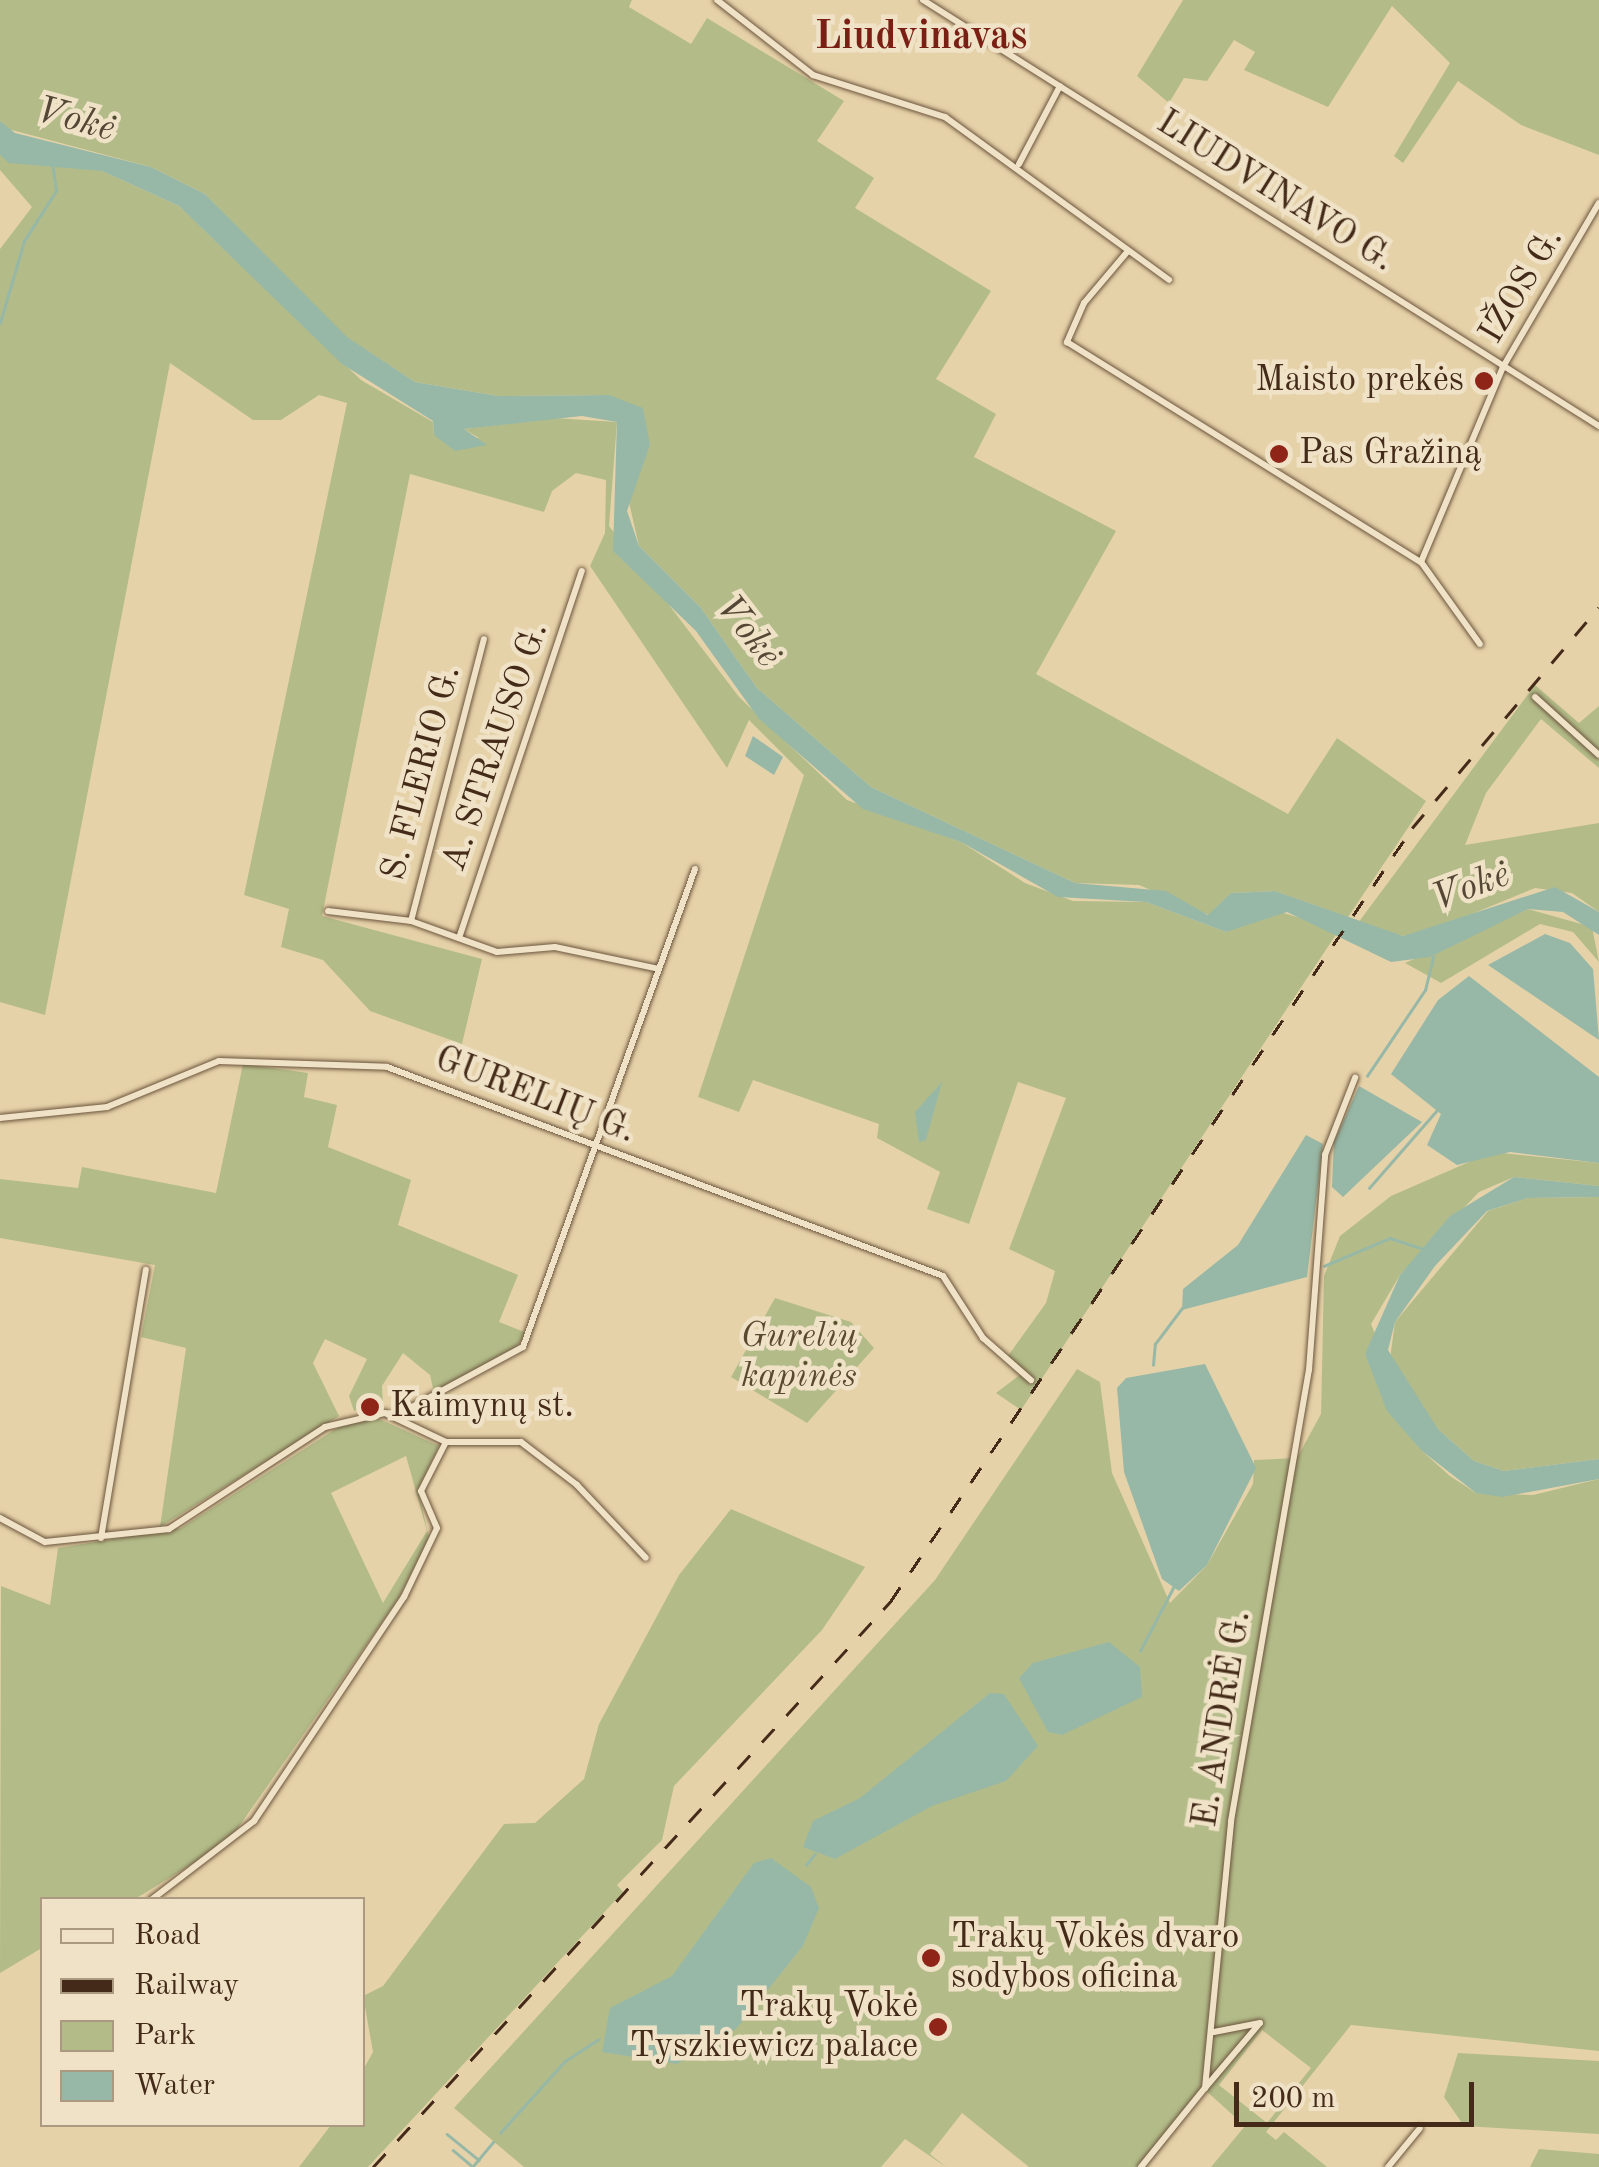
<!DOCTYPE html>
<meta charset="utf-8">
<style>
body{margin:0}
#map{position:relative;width:1599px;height:2167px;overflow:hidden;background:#e6d2a9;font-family:"Old Standard TT",serif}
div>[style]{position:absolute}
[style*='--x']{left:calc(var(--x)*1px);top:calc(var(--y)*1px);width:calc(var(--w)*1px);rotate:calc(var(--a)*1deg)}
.green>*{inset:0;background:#b3bc89}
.water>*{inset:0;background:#97b8a6}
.stream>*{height:2.5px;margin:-1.25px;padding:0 1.25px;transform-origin:1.25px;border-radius:1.25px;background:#97b8a6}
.roads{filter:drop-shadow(0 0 2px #6c553d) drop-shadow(0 0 2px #6c553d)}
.street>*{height:6px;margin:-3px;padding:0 3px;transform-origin:3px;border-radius:3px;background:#efe2c7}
.rail>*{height:2.5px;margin-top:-1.25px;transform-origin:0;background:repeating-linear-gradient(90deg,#442b19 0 18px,transparent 0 36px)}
.dots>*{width:28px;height:28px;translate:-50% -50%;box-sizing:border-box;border:5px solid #efe2c7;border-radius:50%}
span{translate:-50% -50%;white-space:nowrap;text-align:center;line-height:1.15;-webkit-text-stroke:9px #efe2c7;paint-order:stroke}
.street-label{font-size:35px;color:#442b19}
.poi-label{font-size:35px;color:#442b19}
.right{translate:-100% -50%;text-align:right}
.left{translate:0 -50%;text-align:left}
.park-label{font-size:35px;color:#5a482f;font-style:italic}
.water-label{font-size:38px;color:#554735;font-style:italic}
.quarter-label{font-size:40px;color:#7a1f14;font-weight:700}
.legend{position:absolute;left:40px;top:1897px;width:325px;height:230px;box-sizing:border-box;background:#efe2c7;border:2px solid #ab9981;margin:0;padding:12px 18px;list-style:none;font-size:30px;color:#442b19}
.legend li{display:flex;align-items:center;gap:20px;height:50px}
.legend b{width:50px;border:2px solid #ab9981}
.scale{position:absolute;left:1234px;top:2082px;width:240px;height:45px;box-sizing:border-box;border:5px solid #442b19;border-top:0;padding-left:12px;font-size:30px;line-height:35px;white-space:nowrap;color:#442b19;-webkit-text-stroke:8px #efe2c7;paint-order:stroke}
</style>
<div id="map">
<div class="green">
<i style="clip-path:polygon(0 0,632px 0,629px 7px,691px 44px,707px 18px,844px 101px,817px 141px,874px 178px,855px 208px,991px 291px,936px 379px,996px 414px,974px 457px,1116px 531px,1036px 674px,1288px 814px,1337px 738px,1426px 801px,1348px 917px,1275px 891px,1231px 893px,1209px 915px,1139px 885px,1075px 883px,871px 787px,757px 688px,701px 608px,639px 546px,628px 498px,650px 445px,609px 395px,498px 396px,415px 382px,346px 337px,205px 194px,151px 167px,8px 129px,0 121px)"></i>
<i style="clip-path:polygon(1183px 0,1599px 0,1599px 155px,1521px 125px,1458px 81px,1403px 163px,1394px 156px,1450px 63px,1392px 6px,1328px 107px,1244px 70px,1255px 52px,1234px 40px,1207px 81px,1184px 78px,1169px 103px,1137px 76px)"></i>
<i style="clip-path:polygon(0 155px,102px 171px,179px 206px,361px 380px,433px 422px,434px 435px,479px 438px,464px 429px,554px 418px,617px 422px,609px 526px,739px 697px,847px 800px,961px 842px,1025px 883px,1073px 901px,1146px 902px,1226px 932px,1274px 910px,1339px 930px,1021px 1410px,996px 1393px,1025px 1371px,1008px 1356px,1046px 1303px,1055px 1271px,1009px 1249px,1066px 1098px,1018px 1082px,969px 1224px,927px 1209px,940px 1172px,877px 1138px,879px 1124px,753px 1080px,739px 1112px,698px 1097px,804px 775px,749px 720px,727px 768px,590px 566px,605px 533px,606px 480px,576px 473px,552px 491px,544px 512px,410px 474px,322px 916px,482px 959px,462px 1044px,370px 1011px,323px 960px,281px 947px,289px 909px,244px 895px,347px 403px,319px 395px,281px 420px,253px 420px,170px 363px,45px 1015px,0 1002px,0 249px,32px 207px,0 170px)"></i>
<i style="clip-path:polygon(1535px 685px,1579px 723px,1599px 706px,1599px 768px,1541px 719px,1486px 793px,1465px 845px,1599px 823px,1599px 912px,1572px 893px,1535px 888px,1428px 932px,1403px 936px,1358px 923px)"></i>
<i style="clip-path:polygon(1528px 909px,1592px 927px,1599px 962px,1573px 932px,1540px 924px,1441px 983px,1405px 963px)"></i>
<i style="clip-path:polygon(243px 1064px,308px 1073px,304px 1097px,337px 1105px,328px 1147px,411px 1180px,398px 1225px,518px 1275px,499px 1322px,527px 1333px,514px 1350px,434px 1393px,430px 1375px,403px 1353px,382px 1386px,383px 1405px,354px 1411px,349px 1396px,367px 1359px,325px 1339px,313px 1363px,339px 1416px,160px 1527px,186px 1348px,141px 1337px,155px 1265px,0 1238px,0 1179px,78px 1188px,82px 1167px,216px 1193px)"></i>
<i style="clip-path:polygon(evenodd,1492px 1152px,1599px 1163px,1599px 1186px,1514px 1177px,1479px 1192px,1400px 1275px,1371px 1324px,1422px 1451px,1450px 1476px,1476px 1493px,1533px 1495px,1599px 1479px,1599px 2051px,1351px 2025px,1266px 2132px,1276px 2140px,1284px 2132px,1327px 2167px,1211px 2167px,1245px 2126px,1204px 2089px,1141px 2167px,1029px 2167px,962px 2113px,930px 2154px,946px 2167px,905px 2139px,881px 2167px,524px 2167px,454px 2108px,935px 1580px,1077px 1369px,1100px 1382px,1112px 1473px,1170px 1603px,1207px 1565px,1253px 1484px,1254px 1460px,1297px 1458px,1321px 1414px,1324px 1276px,1340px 1236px,1391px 1196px,1492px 1152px,1262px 2030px,1311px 2068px,1267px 2123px,1219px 2085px,1262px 2030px)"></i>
<i style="clip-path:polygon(1599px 1197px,1599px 1459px,1504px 1471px,1474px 1461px,1438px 1429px,1390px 1359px,1395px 1322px,1488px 1211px,1528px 1198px)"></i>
<i style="clip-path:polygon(775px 1298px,851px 1322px,874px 1348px,807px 1423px,731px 1377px)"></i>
<i style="clip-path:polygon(evenodd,375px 1417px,439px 1446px,418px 1490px,429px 1538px,399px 1598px,228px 1842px,135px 1899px,42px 1900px,42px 1948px,0 1973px,1px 1586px,50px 1605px,58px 1548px,181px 1528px,342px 1425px,375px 1417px,406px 1456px,427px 1531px,383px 1603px,331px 1493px,406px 1456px)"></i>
<i style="clip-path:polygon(731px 1509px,865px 1567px,822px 1630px,674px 1786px,662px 1840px,617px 1885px,623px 1892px,368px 2167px,299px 2167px,331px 2125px,362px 2124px,363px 2070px,373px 2052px,363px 1996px,383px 1986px,504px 1824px,535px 1823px,584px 1779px,599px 1724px,679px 1575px)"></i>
<i style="clip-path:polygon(1458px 2053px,1599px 2061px,1599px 2134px,1464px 2126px,1444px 2097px)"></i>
<i style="clip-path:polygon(1539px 2149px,1599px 2154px,1599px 2167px,1530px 2167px)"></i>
</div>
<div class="water">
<i style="clip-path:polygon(0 121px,15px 133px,151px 167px,205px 194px,347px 337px,415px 382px,498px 396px,609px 395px,643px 408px,650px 445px,627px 511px,639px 546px,701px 608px,757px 688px,871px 787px,1075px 883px,1166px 891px,1208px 915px,1231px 893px,1275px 891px,1403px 936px,1555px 887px,1599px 912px,1599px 935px,1563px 912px,1528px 909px,1430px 957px,1391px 962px,1287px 912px,1226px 932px,1146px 902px,1058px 897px,961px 842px,863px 809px,759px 719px,696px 631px,613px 551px,617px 422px,582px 416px,464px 429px,487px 445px,455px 451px,434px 435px,433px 421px,342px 364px,179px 206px,102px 171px,9px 163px,0 155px)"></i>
<i style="clip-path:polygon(753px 736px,783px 757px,774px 775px,745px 756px)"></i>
<i style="clip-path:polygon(1545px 934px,1570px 943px,1593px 969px,1599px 1040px,1488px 965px)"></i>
<i style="clip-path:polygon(1469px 976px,1599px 1077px,1599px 1163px,1510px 1152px,1457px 1165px,1427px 1145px,1441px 1114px,1391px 1074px,1438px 1000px)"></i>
<i style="clip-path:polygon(942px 1082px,926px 1140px,919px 1142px,915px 1112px)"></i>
<i style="clip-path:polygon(1359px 1086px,1422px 1122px,1343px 1197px,1332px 1187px,1334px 1142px)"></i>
<i style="clip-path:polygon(1306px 1135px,1323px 1144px,1307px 1277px,1182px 1310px,1183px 1289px,1238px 1245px)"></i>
<i style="clip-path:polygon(1514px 1177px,1599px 1186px,1599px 1197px,1528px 1198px,1487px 1211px,1435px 1266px,1395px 1322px,1388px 1350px,1438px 1429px,1474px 1461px,1504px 1471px,1599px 1459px,1599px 1479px,1502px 1497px,1476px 1493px,1422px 1451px,1387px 1411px,1365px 1354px,1400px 1275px,1450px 1216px)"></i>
<i style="clip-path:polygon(1205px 1364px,1256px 1468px,1207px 1565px,1179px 1591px,1162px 1579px,1124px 1472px,1117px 1388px,1126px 1378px)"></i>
<i style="clip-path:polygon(1109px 1642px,1140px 1667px,1142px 1697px,1062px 1735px,1048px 1732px,1019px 1678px,1033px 1663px)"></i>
<i style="clip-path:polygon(990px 1693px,1004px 1694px,1038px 1746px,1006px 1781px,932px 1806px,835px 1859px,803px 1847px,813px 1821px,860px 1798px)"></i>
<i style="clip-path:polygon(771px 1858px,811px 1887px,819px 1908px,803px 1946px,736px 2029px,677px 2064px,602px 2052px,610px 2008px,672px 1976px,754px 1863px)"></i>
</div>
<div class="stream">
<i style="--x:0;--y:323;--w:85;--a:-73.7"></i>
<i style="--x:24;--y:241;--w:59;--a:-57.4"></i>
<i style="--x:56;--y:191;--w:27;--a:-98"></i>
<i style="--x:1367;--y:1076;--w:104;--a:-56"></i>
<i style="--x:1425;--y:990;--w:34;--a:-76"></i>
<i style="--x:1369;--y:1188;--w:103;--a:-48.9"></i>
<i style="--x:1324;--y:1266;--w:72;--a:-23"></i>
<i style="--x:1390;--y:1238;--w:33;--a:18"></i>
<i style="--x:1153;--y:1365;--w:21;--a:-85"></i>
<i style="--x:1155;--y:1344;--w:45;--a:-53.1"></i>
<i style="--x:1140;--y:1651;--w:73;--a:-62.4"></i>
<i style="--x:806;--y:1865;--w:14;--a:-51"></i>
<i style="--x:500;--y:2133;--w:97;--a:-47.9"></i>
<i style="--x:565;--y:2061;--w:40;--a:-32.9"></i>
<i style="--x:447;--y:2134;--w:41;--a:39.1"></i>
<i style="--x:453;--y:2150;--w:23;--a:40"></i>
<i style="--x:473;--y:2166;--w:31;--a:-50"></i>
</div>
<div class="roads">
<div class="street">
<i style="--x:717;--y:0;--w:122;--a:38"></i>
<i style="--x:813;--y:75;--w:139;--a:17.7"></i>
<i style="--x:945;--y:117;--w:277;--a:36"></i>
<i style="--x:923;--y:0;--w:799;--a:32.22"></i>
<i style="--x:1019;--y:164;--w:88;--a:-62.3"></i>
<i style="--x:1128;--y:251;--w:68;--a:130.2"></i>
<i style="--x:1084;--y:303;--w:43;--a:113.6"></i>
<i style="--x:1067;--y:342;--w:417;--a:31.9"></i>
<i style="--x:1421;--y:562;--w:212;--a:-67.2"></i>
<i style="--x:1503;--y:367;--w:190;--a:-59.7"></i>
<i style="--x:1421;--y:562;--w:101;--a:54.3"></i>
<i style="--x:1535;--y:697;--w:86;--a:42.2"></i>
<i style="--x:328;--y:911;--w:84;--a:6.9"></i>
<i style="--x:411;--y:921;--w:91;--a:19.8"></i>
<i style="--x:497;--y:952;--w:58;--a:-4.9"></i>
<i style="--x:555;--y:947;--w:106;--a:11.9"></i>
<i style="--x:411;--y:921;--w:291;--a:-75.5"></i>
<i style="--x:459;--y:938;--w:387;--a:-71.5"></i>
<i style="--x:0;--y:1118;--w:108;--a:-5.9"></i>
<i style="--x:107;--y:1107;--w:121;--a:-22.3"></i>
<i style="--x:219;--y:1061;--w:168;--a:2"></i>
<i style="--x:387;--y:1067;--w:594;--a:20.6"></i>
<i style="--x:943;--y:1276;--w:74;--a:57.2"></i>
<i style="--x:983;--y:1338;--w:64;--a:41.2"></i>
<i style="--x:399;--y:1414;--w:141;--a:-28.4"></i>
<i style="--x:523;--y:1347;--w:508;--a:-70.21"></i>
<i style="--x:0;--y:1518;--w:51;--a:28.1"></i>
<i style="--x:45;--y:1542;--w:125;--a:-6"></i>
<i style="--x:169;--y:1529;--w:186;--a:-33.2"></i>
<i style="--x:325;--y:1427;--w:62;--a:-13.1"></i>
<i style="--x:385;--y:1413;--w:68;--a:25.4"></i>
<i style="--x:446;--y:1442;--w:75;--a:0"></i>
<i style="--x:521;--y:1442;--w:71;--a:37.5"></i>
<i style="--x:577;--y:1485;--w:100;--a:46.6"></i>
<i style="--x:101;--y:1538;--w:272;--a:-80.5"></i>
<i style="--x:151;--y:1900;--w:130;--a:-37.5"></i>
<i style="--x:254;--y:1821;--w:270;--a:-56.2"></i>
<i style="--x:404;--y:1597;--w:76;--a:-64.4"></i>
<i style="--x:437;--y:1528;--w:40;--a:-113.4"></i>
<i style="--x:421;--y:1491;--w:55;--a:-63"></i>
<i style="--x:1205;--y:2088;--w:85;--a:-49.8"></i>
<i style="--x:1260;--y:2023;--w:47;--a:168.9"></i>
<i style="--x:1141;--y:2167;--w:102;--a:-51"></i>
<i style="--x:1205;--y:2088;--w:268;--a:-84.4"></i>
<i style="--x:1231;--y:1821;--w:458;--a:-80.2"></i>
<i style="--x:1309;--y:1370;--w:216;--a:-85.7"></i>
<i style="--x:1325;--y:1155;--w:83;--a:-68.7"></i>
<i style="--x:1388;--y:2167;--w:50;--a:-50.6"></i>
</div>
</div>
<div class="rail">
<i style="--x:373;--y:2167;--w:766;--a:-47.54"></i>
<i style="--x:890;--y:1602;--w:934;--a:-56"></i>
<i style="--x:1412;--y:828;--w:289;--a:-49.8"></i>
</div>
<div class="dots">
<i style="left:1484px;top:381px;background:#8f2418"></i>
<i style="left:1279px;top:454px;background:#8f2418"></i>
<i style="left:370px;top:1407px;background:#8f2418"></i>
<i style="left:931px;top:1958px;background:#8f2418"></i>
<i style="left:938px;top:2027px;background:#8f2418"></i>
</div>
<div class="street-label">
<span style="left:1275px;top:192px;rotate:32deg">LIUDVINAVO G.</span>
<span style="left:1522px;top:286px;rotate:-59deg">IŽOS G.</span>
<span style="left:496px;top:747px;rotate:-71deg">A. STRAUSO G.</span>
<span style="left:422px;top:773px;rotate:-75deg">S. FLERIO G.</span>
<span style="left:535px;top:1096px;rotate:21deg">GURELIŲ G.</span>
<span style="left:1223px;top:1719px;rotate:-81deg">E. ANDRĖ G.</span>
</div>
<div class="poi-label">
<span class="right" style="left:1464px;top:381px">Maisto prekės</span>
<span class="left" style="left:1299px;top:454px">Pas Gražiną</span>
<span class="left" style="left:390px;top:1407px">Kaimynų st.</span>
<span class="left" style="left:951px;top:1958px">Trakų Vokės dvaro<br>sodybos oficina</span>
<span class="right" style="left:918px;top:2027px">Trakų Vokė<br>Tyszkiewicz palace</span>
</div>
<div class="park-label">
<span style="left:799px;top:1357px">Gurelių<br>kapinės</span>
</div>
<div class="water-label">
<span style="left:75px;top:121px;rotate:15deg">Vokė</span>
<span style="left:747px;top:632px;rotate:52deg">Vokė</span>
<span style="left:1471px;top:888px;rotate:-20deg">Vokė</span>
</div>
<div class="quarter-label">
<span style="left:921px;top:38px">Liudvinavas</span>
</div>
<ul class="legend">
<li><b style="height:12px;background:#efe2c7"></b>Road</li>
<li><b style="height:12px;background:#442b19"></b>Railway</li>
<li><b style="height:28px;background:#b3bc89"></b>Park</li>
<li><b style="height:28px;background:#97b8a6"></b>Water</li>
</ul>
<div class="scale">200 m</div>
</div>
